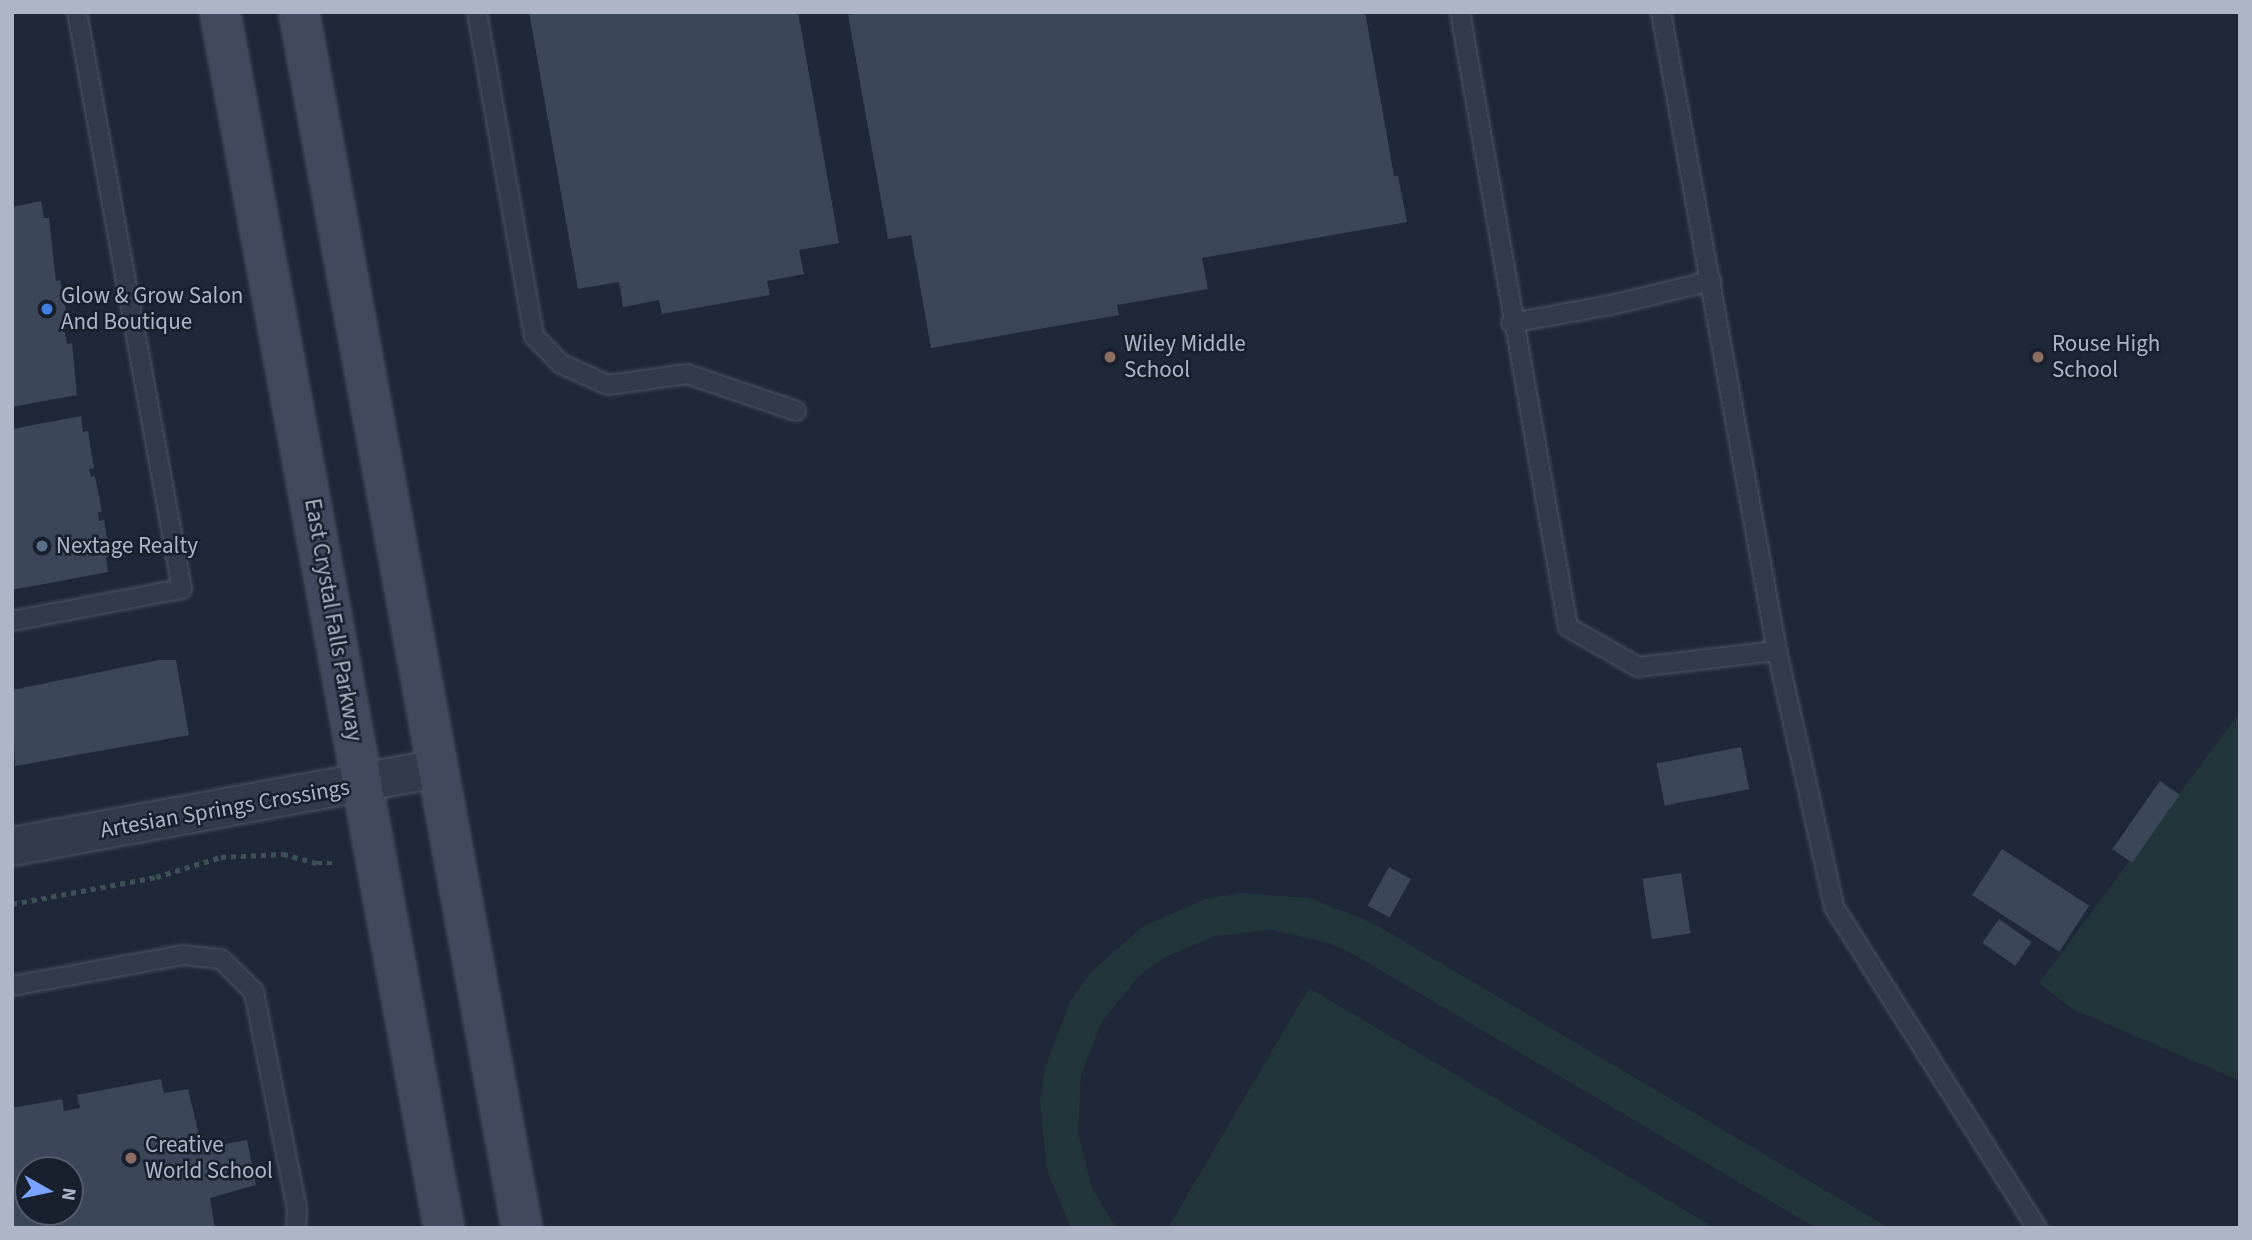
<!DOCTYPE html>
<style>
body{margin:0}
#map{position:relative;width:2252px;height:1240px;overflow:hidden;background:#1f2839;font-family:"Source Sans 3",sans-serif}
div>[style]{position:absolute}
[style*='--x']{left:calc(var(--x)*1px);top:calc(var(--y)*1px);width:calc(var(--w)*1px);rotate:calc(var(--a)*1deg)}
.green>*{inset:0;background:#21353a}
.building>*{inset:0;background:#3b4659;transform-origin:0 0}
.path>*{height:4.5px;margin-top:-2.25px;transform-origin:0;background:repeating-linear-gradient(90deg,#3c5155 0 5px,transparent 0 10px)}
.roads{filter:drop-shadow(0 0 2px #4d5564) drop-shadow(0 0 2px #4d5564)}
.service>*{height:18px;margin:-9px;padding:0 9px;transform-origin:9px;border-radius:9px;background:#333a49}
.minor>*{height:37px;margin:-18.5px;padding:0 18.5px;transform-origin:18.5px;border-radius:18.5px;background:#333a49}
.secondary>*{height:38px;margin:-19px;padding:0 19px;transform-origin:19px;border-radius:19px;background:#40495d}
.dots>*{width:19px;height:19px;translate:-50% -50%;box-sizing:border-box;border:4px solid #18202e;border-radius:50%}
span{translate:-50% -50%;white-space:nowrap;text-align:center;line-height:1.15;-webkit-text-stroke:5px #18202e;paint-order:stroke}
.poi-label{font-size:23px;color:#adb5c6}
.left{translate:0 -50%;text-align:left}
.street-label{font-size:23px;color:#adb5c6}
.frame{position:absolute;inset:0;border:14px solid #adb5c6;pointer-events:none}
.north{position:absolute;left:14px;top:1156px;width:70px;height:70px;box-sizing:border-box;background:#18202e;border:2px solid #545c6b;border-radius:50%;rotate:99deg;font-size:19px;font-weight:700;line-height:28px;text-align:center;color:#adb5c6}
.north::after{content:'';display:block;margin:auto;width:24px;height:32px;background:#7aa4ff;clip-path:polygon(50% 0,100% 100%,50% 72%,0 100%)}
</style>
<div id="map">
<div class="green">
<i style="clip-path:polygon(2240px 712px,2240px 1081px,2072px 1009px,2039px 983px)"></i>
<i style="clip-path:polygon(1240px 893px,1309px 898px,1373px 923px,1889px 1228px,1816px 1228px,1355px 955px,1329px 943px,1273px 930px,1215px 936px,1163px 958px,1139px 976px,1102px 1021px,1081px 1075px,1078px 1132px,1092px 1188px,1116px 1228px,1071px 1228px,1047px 1170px,1040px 1101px,1045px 1067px,1070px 1002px,1090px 973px,1142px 927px,1205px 899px)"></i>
<i style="clip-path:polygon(1309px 988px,1715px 1228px,1168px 1228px)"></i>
</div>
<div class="building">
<i style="clip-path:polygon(529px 12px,798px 12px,839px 243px,799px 250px,804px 274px,767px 281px,770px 295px,662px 314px,659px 300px,623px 307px,619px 282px,578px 289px)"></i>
<i style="clip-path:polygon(865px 12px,1365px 12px,1394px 176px,1398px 176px,1407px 222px,1202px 258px,1208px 289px,1117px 305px,1119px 315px,931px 348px,911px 235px,888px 239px,848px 15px)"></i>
<i style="clip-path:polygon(41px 201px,44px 218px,49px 218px,56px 281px,60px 280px,67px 316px,62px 316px,67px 344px,72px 343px,77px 395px,12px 407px,12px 207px)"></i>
<i style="clip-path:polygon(81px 416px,83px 432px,88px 431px,94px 468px,89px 469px,91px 477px,95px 476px,102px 512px,98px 512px,99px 521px,104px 520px,110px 556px,106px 557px,108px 572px,12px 590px,12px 429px)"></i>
<i style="clip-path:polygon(159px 660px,176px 660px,189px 735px,15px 766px,12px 690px)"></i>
<i style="left:1741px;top:747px;width:43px;height:86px;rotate:79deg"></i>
<i style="left:2160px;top:781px;width:24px;height:83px;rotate:35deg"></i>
<i style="left:2002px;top:849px;width:104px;height:55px;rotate:33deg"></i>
<i style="left:1389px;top:867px;width:25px;height:44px;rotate:29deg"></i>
<i style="left:1681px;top:873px;width:61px;height:39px;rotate:81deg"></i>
<i style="left:1999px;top:919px;width:40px;height:29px;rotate:35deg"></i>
<i style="clip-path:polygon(evenodd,161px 1079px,164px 1093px,188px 1089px,201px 1143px,219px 1139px,220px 1145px,247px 1140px,256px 1185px,210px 1198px,215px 1228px,12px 1228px,12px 1108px,62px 1099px,64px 1111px,80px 1108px,77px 1095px,161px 1079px,28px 1170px,70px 1170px,70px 1212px,28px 1212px,28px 1170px)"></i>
</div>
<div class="path">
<i style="--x:12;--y:904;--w:147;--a:-10.6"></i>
<i style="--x:156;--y:877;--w:68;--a:-17.1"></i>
<i style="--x:221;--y:857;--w:62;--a:-2.8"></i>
<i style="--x:283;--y:854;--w:35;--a:15"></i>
<i style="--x:317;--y:863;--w:20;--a:0"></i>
</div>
<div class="roads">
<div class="service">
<i style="--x:477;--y:12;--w:329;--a:80"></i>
<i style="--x:534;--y:336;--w:39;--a:46"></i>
<i style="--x:561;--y:364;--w:51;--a:24.1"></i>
<i style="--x:608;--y:385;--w:80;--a:-7.9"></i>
<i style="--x:687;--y:374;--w:115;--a:18.7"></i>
<i style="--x:1460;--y:12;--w:624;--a:80.04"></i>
<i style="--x:1568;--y:627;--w:81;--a:29.7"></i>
<i style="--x:1638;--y:667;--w:140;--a:-6.6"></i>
<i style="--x:1661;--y:12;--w:649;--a:79.71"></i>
<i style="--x:1777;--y:651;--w:262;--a:77.4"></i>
<i style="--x:1834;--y:907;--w:380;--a:57.7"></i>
<i style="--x:1511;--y:323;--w:102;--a:-10.2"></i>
<i style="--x:1611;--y:305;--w:103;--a:-13.5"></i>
<i style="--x:12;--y:621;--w:173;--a:-10.7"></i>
<i style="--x:182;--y:589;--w:586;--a:-100.31"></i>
<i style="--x:12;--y:986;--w:173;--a:-10.3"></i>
<i style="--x:182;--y:955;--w:39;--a:6"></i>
<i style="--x:221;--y:959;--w:47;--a:45"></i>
<i style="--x:254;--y:992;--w:221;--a:78.8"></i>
<i style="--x:297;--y:1209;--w:19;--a:93"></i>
</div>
<div class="minor">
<i style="--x:12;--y:846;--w:432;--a:-10.4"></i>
</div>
<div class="secondary">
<i style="--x:220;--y:12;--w:1236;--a:79.56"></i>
<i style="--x:299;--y:12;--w:1236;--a:79.61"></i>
</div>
</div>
<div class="dots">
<i style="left:47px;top:309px;background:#3f7fe0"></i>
<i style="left:1110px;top:357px;background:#8d6e63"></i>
<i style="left:2038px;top:357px;background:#8d6e63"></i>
<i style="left:42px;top:546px;background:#5c6f8a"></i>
<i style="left:131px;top:1158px;background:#8d6e63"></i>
</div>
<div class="poi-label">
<span class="left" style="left:61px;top:309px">Glow &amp; Grow Salon<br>And Boutique</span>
<span class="left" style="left:1124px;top:357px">Wiley Middle<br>School</span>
<span class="left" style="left:2052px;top:357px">Rouse High<br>School</span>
<span class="left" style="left:56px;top:546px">Nextage Realty</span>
<span class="left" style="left:145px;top:1158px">Creative<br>World School</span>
</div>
<div class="street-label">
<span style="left:333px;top:620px;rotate:80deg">East Crystal Falls Parkway</span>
<span style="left:225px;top:809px;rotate:-10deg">Artesian Springs Crossings</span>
</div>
<div class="frame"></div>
<div class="north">N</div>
</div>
